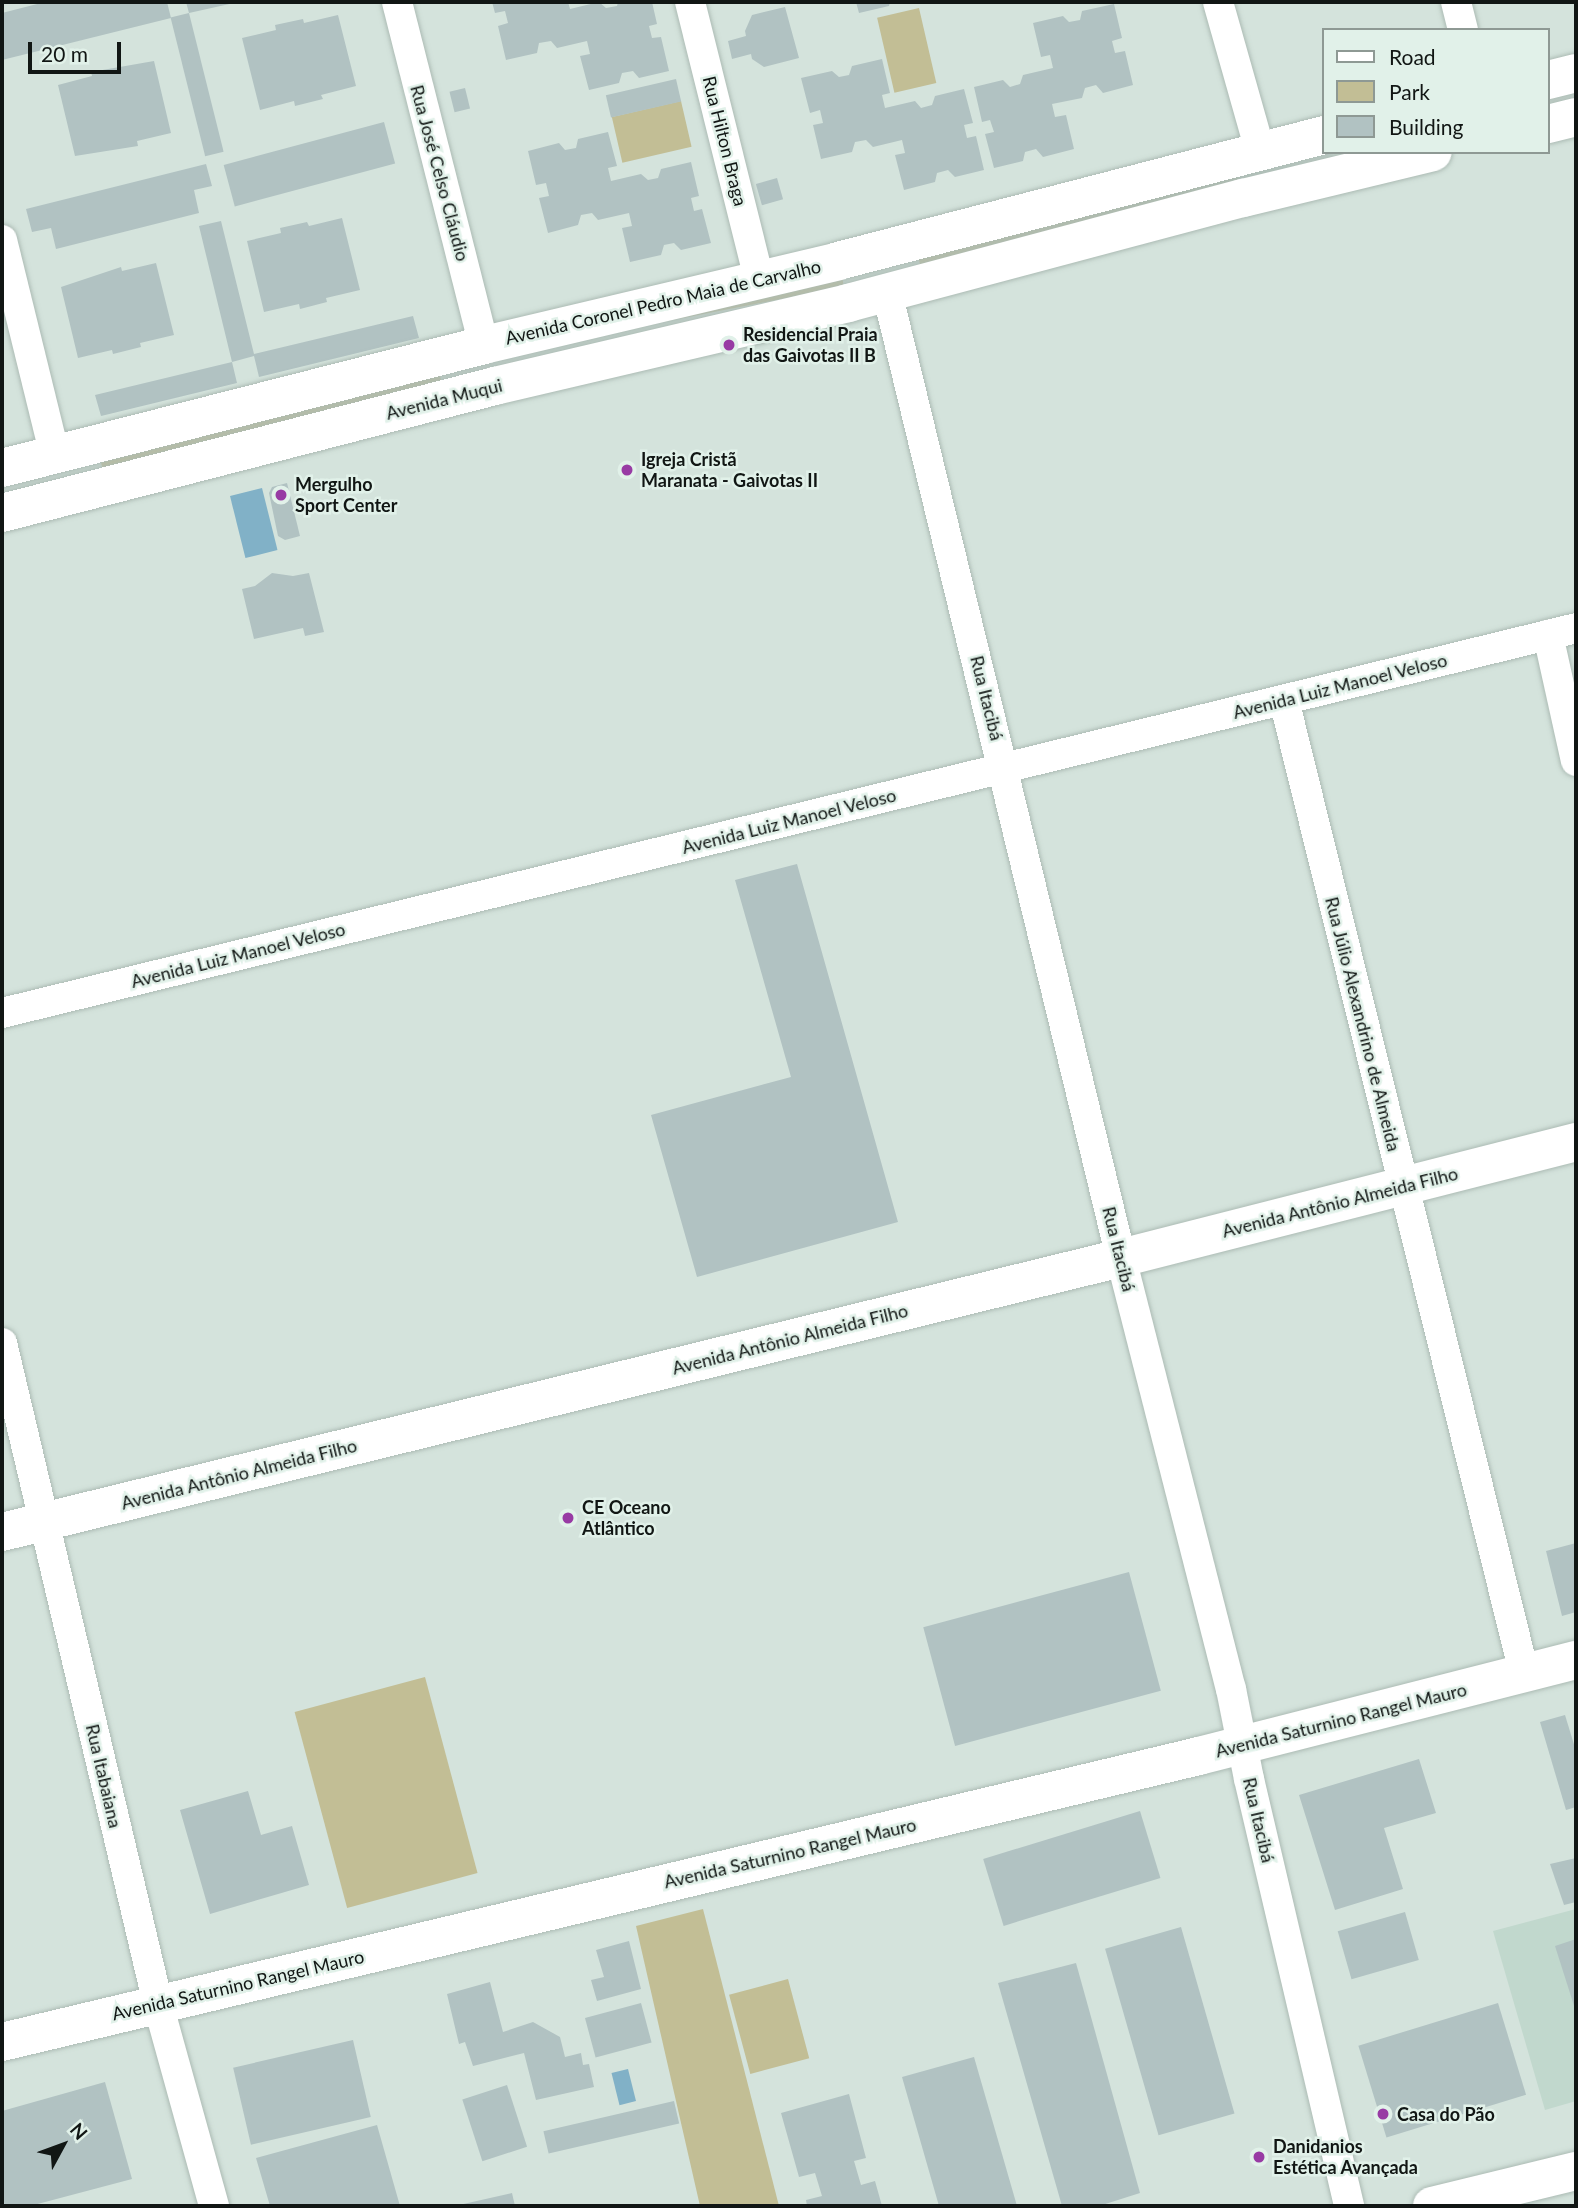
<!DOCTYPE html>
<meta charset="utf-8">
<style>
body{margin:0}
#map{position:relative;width:1578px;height:2208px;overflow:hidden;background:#d4e3dc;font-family:Lato,sans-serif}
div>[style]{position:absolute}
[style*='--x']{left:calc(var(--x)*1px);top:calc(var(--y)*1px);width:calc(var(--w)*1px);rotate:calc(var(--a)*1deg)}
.built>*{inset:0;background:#c1d8cd}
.green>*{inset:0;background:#c2be95;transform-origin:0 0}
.water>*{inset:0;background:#81b1c7;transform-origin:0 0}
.building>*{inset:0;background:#b1c2c2;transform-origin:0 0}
.roads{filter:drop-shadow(0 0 2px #acbbb4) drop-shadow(0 0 2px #acbbb4)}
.street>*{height:30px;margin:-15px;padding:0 15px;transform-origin:15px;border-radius:15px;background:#fff}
.secondary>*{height:38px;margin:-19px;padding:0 19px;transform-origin:19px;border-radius:19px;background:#fff}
.primary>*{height:38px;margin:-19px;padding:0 19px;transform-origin:19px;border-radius:19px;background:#fff}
.dots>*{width:19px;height:19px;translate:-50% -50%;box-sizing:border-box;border:4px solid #e1f1e9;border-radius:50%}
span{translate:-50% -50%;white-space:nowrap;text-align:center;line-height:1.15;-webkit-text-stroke:5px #e1f1e9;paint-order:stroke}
.street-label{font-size:18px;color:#111614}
.poi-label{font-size:18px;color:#111614;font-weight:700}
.left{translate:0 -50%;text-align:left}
.frame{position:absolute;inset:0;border:4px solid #111614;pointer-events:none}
.legend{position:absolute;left:1322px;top:28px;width:228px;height:126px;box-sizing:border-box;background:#e1f1e9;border:2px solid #8e9994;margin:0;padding:9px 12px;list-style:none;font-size:21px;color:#111614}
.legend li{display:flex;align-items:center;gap:14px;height:35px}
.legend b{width:35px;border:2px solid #8e9994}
.north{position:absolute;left:28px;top:2110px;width:70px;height:70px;-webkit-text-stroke:5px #e1f1e9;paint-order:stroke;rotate:49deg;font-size:19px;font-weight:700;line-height:28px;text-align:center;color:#111614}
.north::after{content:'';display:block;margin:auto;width:24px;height:32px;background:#111614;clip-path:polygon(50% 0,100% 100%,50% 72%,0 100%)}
.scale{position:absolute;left:28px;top:42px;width:93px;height:32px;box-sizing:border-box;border:4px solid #111614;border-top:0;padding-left:9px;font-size:21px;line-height:24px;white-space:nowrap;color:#111614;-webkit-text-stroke:5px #e1f1e9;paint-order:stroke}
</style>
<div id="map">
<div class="built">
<i style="clip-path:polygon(1576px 1909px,1576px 2101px,1545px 2110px,1493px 1931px)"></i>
</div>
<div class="green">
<i style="left:919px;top:8px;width:77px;height:43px;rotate:77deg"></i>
<i style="left:681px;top:101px;width:47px;height:71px;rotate:77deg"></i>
<i style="left:1237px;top:172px;width:11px;height:330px;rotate:75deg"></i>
<i style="left:842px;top:277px;width:10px;height:333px;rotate:79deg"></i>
<i style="left:439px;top:372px;width:11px;height:350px;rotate:75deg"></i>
<i style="left:425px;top:1677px;width:203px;height:135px;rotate:75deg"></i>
<i style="clip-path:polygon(703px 1909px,779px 2206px,700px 2206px,636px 1926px)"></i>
<i style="left:788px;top:1979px;width:82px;height:61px;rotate:75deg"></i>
</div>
<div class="water">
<i style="left:262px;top:488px;width:64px;height:33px;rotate:76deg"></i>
<i style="left:628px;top:2069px;width:33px;height:17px;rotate:76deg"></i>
</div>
<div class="building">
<i style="clip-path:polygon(45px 2px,167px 2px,171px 18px,2px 60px,2px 13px)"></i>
<i style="clip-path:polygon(186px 2px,233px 2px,234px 3px,189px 13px)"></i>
<i style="clip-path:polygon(492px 2px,568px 2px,570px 9px,599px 2px,606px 8px,617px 6px,618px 2px,652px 2px,657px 24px,649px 26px,652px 38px,661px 37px,669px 71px,639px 78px,633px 71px,622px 73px,619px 83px,589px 90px,580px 56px,590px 54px,587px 41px,557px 48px,551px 41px,539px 43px,537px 53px,506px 60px,498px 26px,508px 23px,505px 11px,495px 13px)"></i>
<i style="clip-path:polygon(856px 2px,890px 2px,889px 6px,859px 13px)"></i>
<i style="clip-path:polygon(1114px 4px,1122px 38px,1112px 41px,1115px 53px,1125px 51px,1133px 85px,1103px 93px,1096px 85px,1085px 88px,1082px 98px,1052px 104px,1055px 117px,1066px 115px,1074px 149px,1043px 157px,1036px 149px,1025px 152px,1023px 161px,994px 168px,985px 134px,994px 132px,990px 120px,982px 122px,974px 87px,1003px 80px,1010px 87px,1020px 84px,1023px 75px,1053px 68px,1050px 55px,1041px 57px,1033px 23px,1063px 16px,1069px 22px,1080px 20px,1082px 11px)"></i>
<i style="clip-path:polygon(785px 7px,799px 58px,764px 67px,752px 59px,751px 54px,732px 59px,728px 41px,746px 36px,745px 31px,752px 15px)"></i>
<i style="left:189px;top:13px;width:143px;height:19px;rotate:76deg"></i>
<i style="clip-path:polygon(338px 15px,356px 86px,321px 95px,323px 99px,295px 106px,294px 101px,260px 110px,242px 38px,276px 30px,275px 25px,303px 19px,304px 23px)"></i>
<i style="clip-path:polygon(882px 59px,890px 93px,882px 95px,885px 108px,915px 101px,921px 108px,932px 105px,935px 96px,964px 89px,973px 123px,964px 125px,967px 138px,976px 136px,984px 170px,955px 177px,948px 170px,937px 173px,935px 182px,904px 190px,895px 155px,905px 153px,902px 140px,873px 147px,866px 140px,855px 142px,852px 152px,821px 159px,813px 125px,823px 123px,820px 110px,810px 113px,801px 78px,832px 71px,839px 77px,849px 75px,852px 66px)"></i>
<i style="clip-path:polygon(154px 61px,171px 133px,137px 141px,138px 146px,75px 156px,58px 85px,92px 76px,91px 72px)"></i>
<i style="left:676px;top:79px;width:23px;height:72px;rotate:77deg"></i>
<i style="left:465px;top:88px;width:21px;height:16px;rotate:76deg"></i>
<i style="left:384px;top:122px;width:43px;height:166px;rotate:75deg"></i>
<i style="clip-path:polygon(608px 132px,617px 166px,608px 168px,611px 181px,641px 174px,648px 180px,658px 178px,661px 169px,691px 162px,699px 196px,691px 198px,694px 211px,702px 209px,711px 243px,681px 250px,674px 243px,664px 245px,661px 255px,630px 262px,622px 228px,632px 226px,629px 213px,598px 220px,592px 213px,581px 215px,578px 225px,548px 233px,539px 198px,549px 196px,546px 183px,536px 185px,528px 151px,559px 143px,565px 150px,576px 148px,578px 139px)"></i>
<i style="clip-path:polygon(206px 164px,212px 186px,194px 190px,199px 213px,56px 249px,51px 228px,32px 232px,26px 209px)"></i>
<i style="left:777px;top:178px;width:22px;height:22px;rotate:74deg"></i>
<i style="clip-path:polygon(342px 218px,360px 290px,326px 298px,327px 302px,300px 309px,299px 304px,264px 312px,247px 241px,281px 233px,280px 228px,307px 222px,309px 226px)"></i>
<i style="clip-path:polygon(221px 221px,254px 354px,413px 316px,419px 338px,259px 377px,254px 356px,232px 362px,237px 383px,101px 416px,95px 395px,232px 362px,199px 226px)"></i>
<i style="clip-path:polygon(156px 263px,174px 335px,140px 343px,141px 347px,113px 354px,112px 350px,78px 358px,61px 287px,121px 267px,122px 271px)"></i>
<i style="clip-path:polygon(287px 483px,300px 536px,285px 540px,278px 536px,269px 493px,272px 487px)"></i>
<i style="clip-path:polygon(272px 573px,293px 576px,309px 573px,324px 632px,305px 636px,303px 628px,254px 639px,242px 589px,255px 586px)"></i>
<i style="clip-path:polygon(797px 864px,898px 1222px,697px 1277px,651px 1115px,791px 1077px,735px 880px)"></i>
<i style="clip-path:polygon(1576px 1543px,1576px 1612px,1562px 1616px,1546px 1551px)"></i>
<i style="left:1129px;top:1572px;width:123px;height:213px;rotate:75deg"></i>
<i style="clip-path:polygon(1565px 1715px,1576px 1751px,1576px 1807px,1566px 1810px,1540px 1722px)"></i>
<i style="clip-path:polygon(1419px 1759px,1436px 1813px,1384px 1828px,1403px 1889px,1335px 1910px,1299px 1795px)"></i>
<i style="clip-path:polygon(248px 1791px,261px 1835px,292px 1826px,309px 1885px,210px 1914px,180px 1810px)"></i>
<i style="left:1140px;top:1811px;width:70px;height:164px;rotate:73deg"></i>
<i style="clip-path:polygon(1576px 1858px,1576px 1902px,1564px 1905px,1550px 1864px)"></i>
<i style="left:1405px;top:1912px;width:50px;height:70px;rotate:74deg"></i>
<i style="left:1181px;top:1927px;width:194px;height:79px;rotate:74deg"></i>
<i style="clip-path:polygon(1576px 1939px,1576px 2012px,1555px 1946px)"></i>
<i style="clip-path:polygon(629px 1941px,641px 1989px,597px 2001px,591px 1980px,604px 1977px,596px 1950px)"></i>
<i style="clip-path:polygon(1076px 1963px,1140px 2193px,1099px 2206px,1062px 2206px,998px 1983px)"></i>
<i style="clip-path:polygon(490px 1982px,503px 2032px,533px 2022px,560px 2037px,565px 2057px,581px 2053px,583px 2065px,589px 2064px,594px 2087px,536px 2100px,524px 2053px,473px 2066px,465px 2042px,459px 2044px,447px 1994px)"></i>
<i style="left:641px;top:2003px;width:41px;height:58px;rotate:75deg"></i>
<i style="left:1498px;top:2003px;width:96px;height:146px;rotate:73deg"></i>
<i style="left:353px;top:2040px;width:79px;height:123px;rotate:77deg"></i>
<i style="clip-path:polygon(974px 2057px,1017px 2206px,939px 2206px,902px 2077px)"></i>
<i style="clip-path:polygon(105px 2082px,132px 2179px,30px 2206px,5px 2206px,2px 2196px,2px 2111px)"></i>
<i style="left:507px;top:2085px;width:65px;height:47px;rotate:72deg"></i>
<i style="clip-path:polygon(849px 2094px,866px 2158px,854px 2161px,861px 2185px,875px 2181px,882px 2206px,807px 2206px,806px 2200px,822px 2196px,815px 2173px,799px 2177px,781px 2113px)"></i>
<i style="left:674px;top:2101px;width:23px;height:134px;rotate:77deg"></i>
<i style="clip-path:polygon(377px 2125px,400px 2206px,270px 2206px,256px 2158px)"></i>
<i style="clip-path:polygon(512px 2193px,515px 2206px,459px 2206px,459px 2205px)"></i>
</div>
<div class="roads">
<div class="street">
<i style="--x:397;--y:2;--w:354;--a:75.8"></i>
<i style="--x:690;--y:2;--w:285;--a:76"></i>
<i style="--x:1218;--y:2;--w:154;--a:74.2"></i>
<i style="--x:1456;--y:2;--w:29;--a:76"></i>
<i style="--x:2;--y:240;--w:221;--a:76.2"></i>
<i style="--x:887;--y:292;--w:994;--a:76.38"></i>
<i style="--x:1121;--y:1258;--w:445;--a:75.7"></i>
<i style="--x:1231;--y:1689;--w:92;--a:78.7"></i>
<i style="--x:1249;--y:1779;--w:439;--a:76.8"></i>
<i style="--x:1548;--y:635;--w:129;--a:77.5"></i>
<i style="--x:1284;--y:700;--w:1002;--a:76.14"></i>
<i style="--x:2;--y:1013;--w:1620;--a:-13.74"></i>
<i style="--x:2;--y:1343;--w:679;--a:76.72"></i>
<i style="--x:158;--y:2004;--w:210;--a:74.5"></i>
</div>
<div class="secondary">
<i style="--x:1548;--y:80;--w:29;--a:-14"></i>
<i style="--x:1548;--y:124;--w:29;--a:-14"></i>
<i style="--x:2;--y:468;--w:497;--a:-14.3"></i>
<i style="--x:484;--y:345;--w:364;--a:-13.3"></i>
<i style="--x:838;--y:261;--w:502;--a:-14.53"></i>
<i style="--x:2;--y:513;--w:509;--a:-14.45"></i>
<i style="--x:495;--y:386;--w:363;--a:-13.2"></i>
<i style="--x:848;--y:303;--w:409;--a:-14.9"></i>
<i style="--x:1243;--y:198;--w:195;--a:-13.6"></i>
<i style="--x:2;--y:1532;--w:1152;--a:-13.76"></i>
<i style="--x:1121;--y:1258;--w:470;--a:-14.3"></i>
</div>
<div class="primary">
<i style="--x:2;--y:2042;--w:1231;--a:-13.44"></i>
<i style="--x:1199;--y:1756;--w:389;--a:-14.3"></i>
<i style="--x:1432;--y:2206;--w:148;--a:-13.7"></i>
</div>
</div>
<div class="dots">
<i style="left:729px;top:345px;background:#983ba4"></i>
<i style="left:627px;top:470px;background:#983ba4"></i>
<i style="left:281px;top:495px;background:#983ba4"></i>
<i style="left:568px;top:1518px;background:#983ba4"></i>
<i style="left:1383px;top:2114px;background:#983ba4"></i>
<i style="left:1259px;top:2157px;background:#983ba4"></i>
</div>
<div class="street-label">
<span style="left:725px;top:141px;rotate:76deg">Rua Hilton Braga</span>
<span style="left:440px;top:173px;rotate:75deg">Rua José Celso Cláudio</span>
<span style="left:663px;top:302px;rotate:-13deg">Avenida Coronel Pedro Maia de Carvalho</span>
<span style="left:444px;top:399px;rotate:-14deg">Avenida Muqui</span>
<span style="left:1340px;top:686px;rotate:-14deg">Avenida Luiz Manoel Veloso</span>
<span style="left:987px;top:698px;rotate:76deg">Rua Itacibá</span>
<span style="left:789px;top:821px;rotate:-14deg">Avenida Luiz Manoel Veloso</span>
<span style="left:238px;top:955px;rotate:-14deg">Avenida Luiz Manoel Veloso</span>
<span style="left:1363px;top:1024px;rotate:76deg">Rua Júlio Alexandrino de Almeida</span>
<span style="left:1340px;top:1202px;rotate:-14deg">Avenida Antônio Almeida Filho</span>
<span style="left:1119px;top:1249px;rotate:76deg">Rua Itacibá</span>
<span style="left:790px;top:1339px;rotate:-14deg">Avenida Antônio Almeida Filho</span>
<span style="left:239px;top:1474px;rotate:-14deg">Avenida Antônio Almeida Filho</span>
<span style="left:1341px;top:1720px;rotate:-14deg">Avenida Saturnino Rangel Mauro</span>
<span style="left:104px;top:1776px;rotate:77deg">Rua Itabaiana</span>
<span style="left:1259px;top:1820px;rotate:77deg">Rua Itacibá</span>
<span style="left:790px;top:1853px;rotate:-13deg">Avenida Saturnino Rangel Mauro</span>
<span style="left:238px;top:1985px;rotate:-13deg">Avenida Saturnino Rangel Mauro</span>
</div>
<div class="poi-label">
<span class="left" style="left:743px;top:345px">Residencial Praia<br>das Gaivotas II B</span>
<span class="left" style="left:641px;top:470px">Igreja Cristã<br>Maranata - Gaivotas II</span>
<span class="left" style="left:295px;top:495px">Mergulho<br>Sport Center</span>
<span class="left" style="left:582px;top:1518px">CE Oceano<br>Atlântico</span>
<span class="left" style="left:1397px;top:2114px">Casa do Pão</span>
<span class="left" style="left:1273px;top:2157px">Danidanios<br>Estética Avançada</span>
</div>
<div class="frame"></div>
<ul class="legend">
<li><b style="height:9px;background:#fff"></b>Road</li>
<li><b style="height:19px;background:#c2be95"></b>Park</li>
<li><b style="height:19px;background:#b1c2c2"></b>Building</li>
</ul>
<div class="north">N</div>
<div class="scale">20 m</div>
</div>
